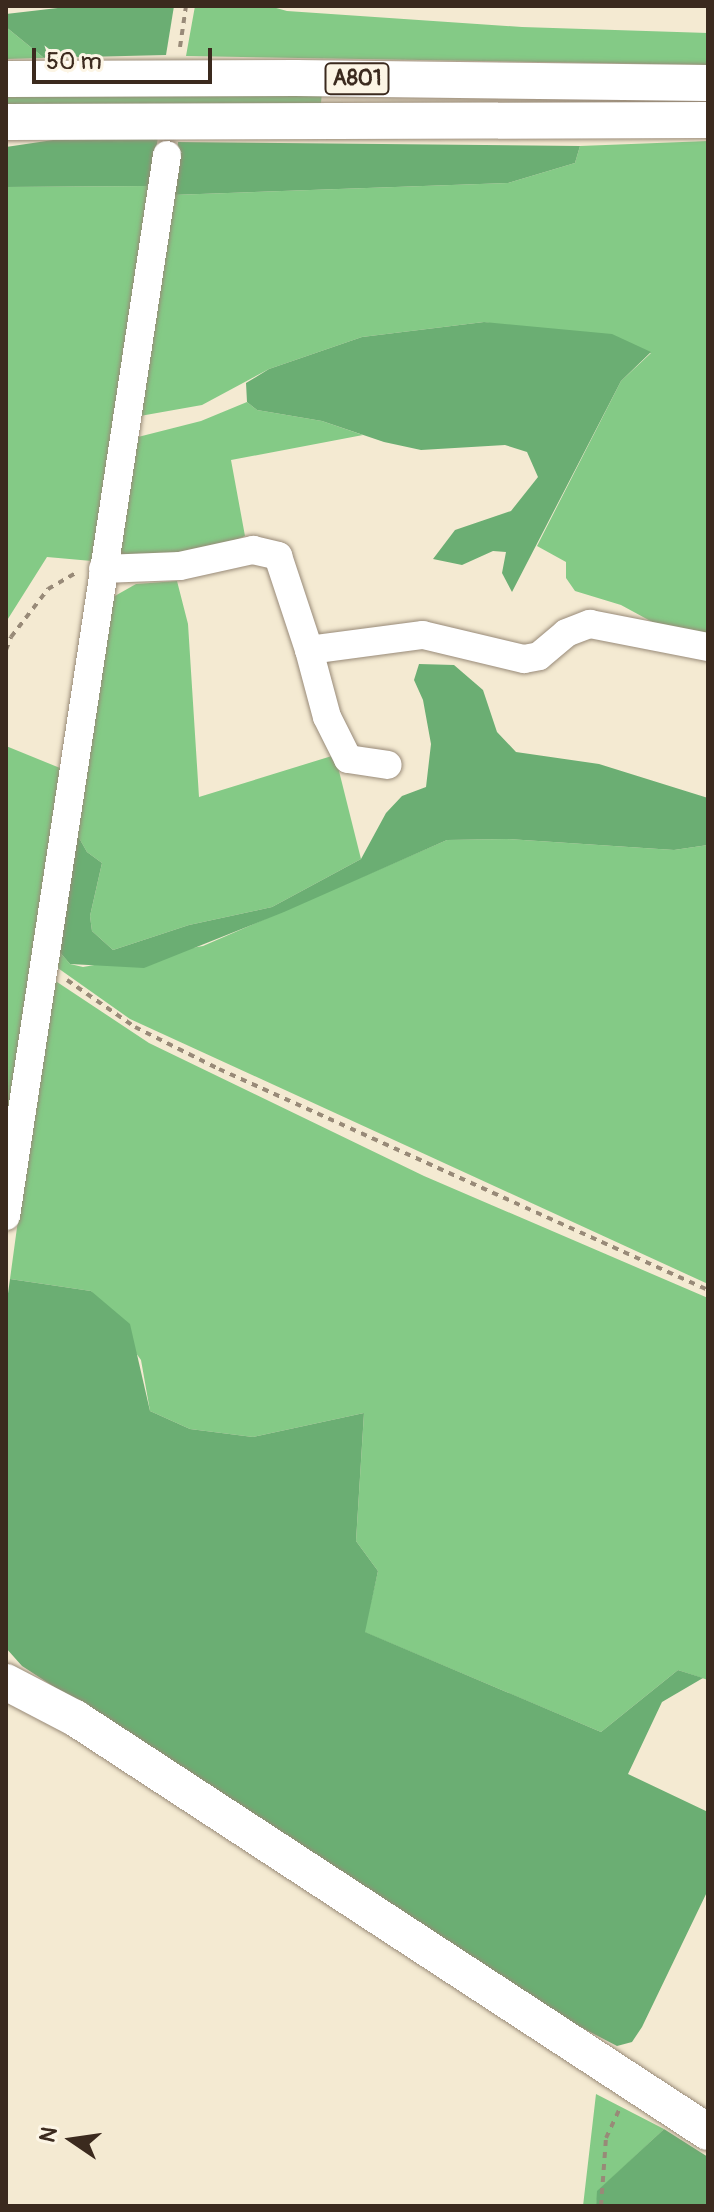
<!DOCTYPE html>
<style>
body{margin:0}
#map{position:relative;width:714px;height:2212px;overflow:hidden;background:#f4ead2;font-family:Pangolin,sans-serif}
div>[style]{position:absolute}
[style*='--x']{left:calc(var(--x)*1px);top:calc(var(--y)*1px);width:calc(var(--w)*1px);rotate:calc(var(--a)*1deg)}
.green>*{inset:0;background:#84ca86}
.forest>*{inset:0;background:#6bae73}
.path>*{height:4px;margin-top:-2px;transform-origin:0;background:repeating-linear-gradient(90deg,#988a78 0 6px,transparent 0 12px)}
.roads{filter:drop-shadow(0 0 2px #988a78) drop-shadow(0 0 2px #988a78)}
.minor>*{height:28px;margin:-14px;padding:0 14px;transform-origin:14px;border-radius:14px;background:#fff}
.major>*{height:36px;margin:-18px;padding:0 18px;transform-origin:18px;border-radius:18px;background:#fff}
span{translate:-50% -50%;white-space:nowrap;text-align:center;line-height:1.15;-webkit-text-stroke:8px #fcf5e5;paint-order:stroke}
.shield-label span{padding:2px 6px;background:#fcf5e5;border:2px solid;border-radius:6px;-webkit-text-stroke-width:0}
.shield-label{font-size:22px;color:#3b2a1e;font-weight:700}
.frame{position:absolute;inset:0;border:8px solid #3b2a1e;pointer-events:none}
.north{position:absolute;left:32px;top:2100px;width:80px;height:80px;-webkit-text-stroke:6px #fcf5e5;paint-order:stroke;rotate:283deg;font-size:22px;font-weight:700;line-height:32px;text-align:center;color:#3b2a1e}
.north::after{content:'';display:block;margin:auto;width:28px;height:36px;background:#3b2a1e;clip-path:polygon(50% 0,100% 100%,50% 72%,0 100%)}
.scale{position:absolute;left:32px;top:48px;width:180px;height:36px;box-sizing:border-box;border:4px solid #3b2a1e;border-top:0;padding-left:10px;font-size:24px;line-height:28px;white-space:nowrap;color:#3b2a1e;-webkit-text-stroke:6px #fcf5e5;paint-order:stroke}
</style>
<div id="map">
<div class="green">
<i style="clip-path:polygon(195px 6px,269px 6px,287px 11px,522px 27px,708px 33px,708px 65px,186px 56px)"></i>
<i style="clip-path:polygon(6px 27px,44px 58px,6px 59px)"></i>
<i style="clip-path:polygon(322px 92px,321px 103px,6px 108px,6px 94px)"></i>
<i style="clip-path:polygon(708px 141px,708px 636px,667px 630px,621px 605px,575px 591px,566px 578px,566px 562px,537px 546px,621px 381px,651px 353px,484px 322px,362px 337px,269px 369px,202px 405px,140px 416px,172px 195px,508px 183px,575px 163px,580px 146px)"></i>
<i style="clip-path:polygon(151px 186px,92px 561px,47px 557px,6px 622px,6px 187px)"></i>
<i style="clip-path:polygon(247px 402px,257px 410px,322px 421px,363px 435px,231px 460px,245px 536px,222px 546px,158px 559px,115px 560px,138px 437px,201px 421px)"></i>
<i style="clip-path:polygon(177px 581px,188px 624px,199px 797px,335px 755px,361px 859px,272px 907px,189px 925px,113px 950px,92px 931px,90px 916px,102px 863px,87px 852px,74px 829px,106px 601px,136px 584px)"></i>
<i style="clip-path:polygon(6px 746px,60px 768px,6px 1127px)"></i>
<i style="clip-path:polygon(507px 839px,674px 850px,708px 845px,708px 1284px,130px 1019px,55px 966px,57px 949px,70px 964px,83px 967px,203px 946px,447px 840px)"></i>
<i style="clip-path:polygon(51px 978px,149px 1043px,424px 1176px,708px 1298px,708px 1680px,678px 1670px,601px 1732px,364px 1632px,378px 1571px,356px 1541px,364px 1413px,253px 1437px,190px 1429px,150px 1411px,141px 1360px,91px 1291px,10px 1279px)"></i>
<i style="clip-path:polygon(596px 2094px,664px 2129px,598px 2191px,596px 2206px,583px 2206px)"></i>
</div>
<div class="forest">
<i style="clip-path:polygon(75px 6px,174px 6px,166px 55px,44px 58px,6px 27px,6px 14px)"></i>
<i style="clip-path:polygon(158px 137px,151px 186px,6px 187px,6px 147px,53px 140px)"></i>
<i style="clip-path:polygon(178px 142px,580px 146px,575px 163px,508px 183px,172px 195px)"></i>
<i style="clip-path:polygon(484px 322px,612px 334px,651px 352px,621px 381px,512px 592px,502px 573px,506px 552px,493px 551px,462px 565px,433px 559px,455px 530px,511px 511px,538px 477px,527px 452px,505px 445px,421px 450px,384px 442px,322px 421px,257px 410px,247px 402px,246px 383px,269px 369px,362px 337px)"></i>
<i style="clip-path:polygon(419px 664px,454px 665px,483px 690px,497px 732px,516px 752px,599px 764px,708px 798px,708px 845px,674px 850px,507px 839px,447px 840px,284px 912px,144px 968px,70px 964px,57px 949px,74px 829px,87px 852px,102px 863px,90px 916px,92px 931px,113px 950px,189px 925px,272px 907px,361px 859px,386px 813px,402px 796px,426px 787px,431px 744px,423px 700px,414px 680px)"></i>
<i style="clip-path:polygon(10px 1279px,91px 1291px,130px 1324px,150px 1411px,190px 1429px,253px 1437px,364px 1413px,356px 1541px,378px 1571px,365px 1632px,601px 1732px,678px 1670px,703px 1678px,662px 1702px,628px 1774px,708px 1812px,708px 1890px,642px 2027px,632px 2042px,617px 2046px,567px 2020px,22px 1666px,6px 1648px,6px 1308px)"></i>
<i style="clip-path:polygon(664px 2129px,708px 2157px,708px 2206px,596px 2206px,597px 2191px)"></i>
</div>
<div class="path">
<i style="--x:180;--y:47;--w:41;--a:-81.7"></i>
<i style="--x:6;--y:650;--w:14;--a:-69"></i>
<i style="--x:11;--y:637;--w:61;--a:-52.4"></i>
<i style="--x:48;--y:589;--w:34;--a:-30"></i>
<i style="--x:67;--y:980;--w:83;--a:34.7"></i>
<i style="--x:135;--y:1027;--w:94;--a:26.6"></i>
<i style="--x:219;--y:1069;--w:537;--a:24.32"></i>
<i style="--x:601;--y:2206;--w:68;--a:-85.8"></i>
<i style="--x:606;--y:2138;--w:31;--a:-65"></i>
</div>
<div class="roads">
<div class="minor">
<i style="--x:103;--y:569;--w:77;--a:-2.2"></i>
<i style="--x:180;--y:566;--w:75;--a:-12.4"></i>
<i style="--x:253;--y:550;--w:26;--a:13"></i>
<i style="--x:278;--y:556;--w:99;--a:71.7"></i>
<i style="--x:309;--y:650;--w:69;--a:75"></i>
<i style="--x:327;--y:717;--w:47;--a:63.4"></i>
<i style="--x:348;--y:759;--w:40;--a:8.5"></i>
<i style="--x:309;--y:650;--w:115;--a:-7.5"></i>
<i style="--x:423;--y:635;--w:104;--a:13.4"></i>
<i style="--x:524;--y:659;--w:15;--a:-11"></i>
<i style="--x:539;--y:656;--w:35;--a:-40"></i>
<i style="--x:566;--y:633;--w:26;--a:-21"></i>
<i style="--x:590;--y:624;--w:120;--a:11"></i>
<i style="--x:6;--y:1216;--w:1073;--a:-81.37"></i>
</div>
<div class="major">
<i style="--x:6;--y:79;--w:290;--a:-0.2"></i>
<i style="--x:296;--y:78;--w:412;--a:0.7"></i>
<i style="--x:6;--y:122;--w:702;--a:-0.16"></i>
<i style="--x:6;--y:1682;--w:78;--a:27.6"></i>
<i style="--x:75;--y:1718;--w:756;--a:33.19"></i>
</div>
</div>
<div class="shield-label">
<span style="left:357px;top:79px">A801</span>
</div>
<div class="frame"></div>
<div class="north">N</div>
<div class="scale">50 m</div>
</div>
